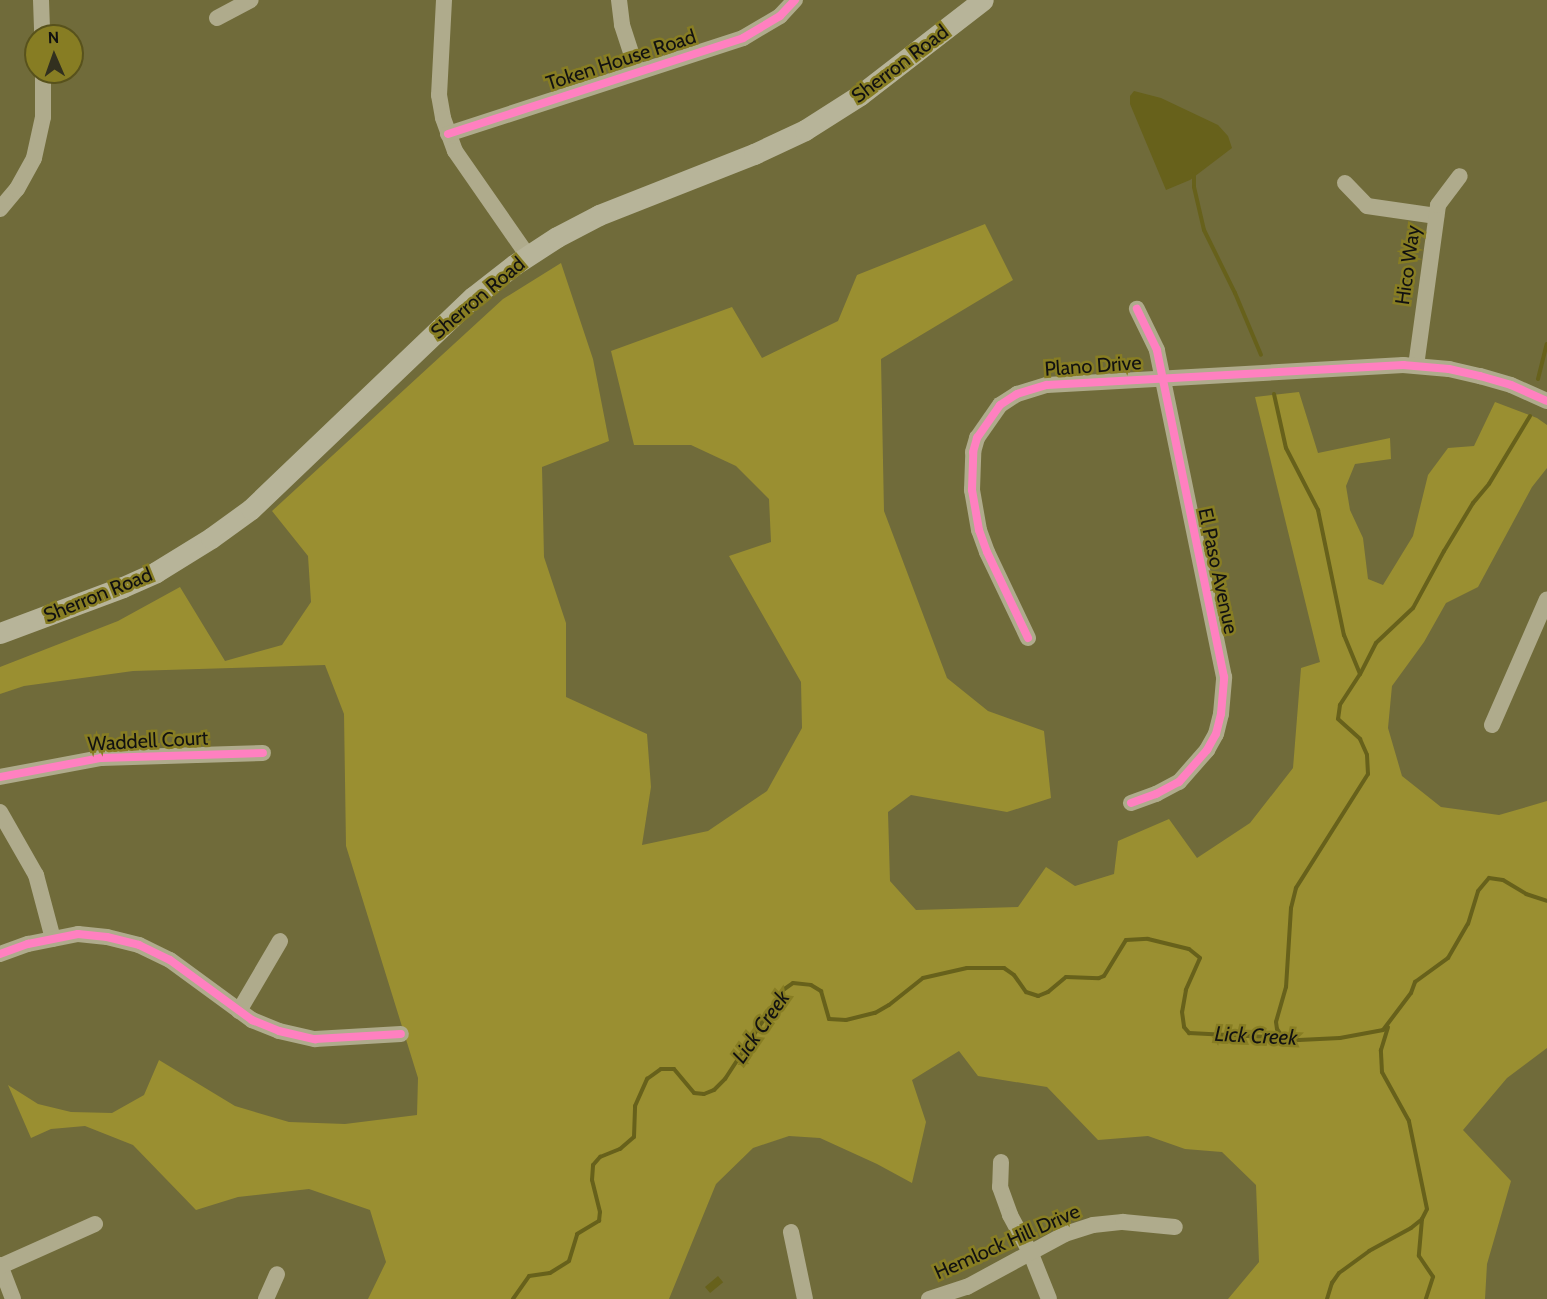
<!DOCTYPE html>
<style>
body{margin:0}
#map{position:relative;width:1547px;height:1299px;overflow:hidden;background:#706b3a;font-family:Cabin,sans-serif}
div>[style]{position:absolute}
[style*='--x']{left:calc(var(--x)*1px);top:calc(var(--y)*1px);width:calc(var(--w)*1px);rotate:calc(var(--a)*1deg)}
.green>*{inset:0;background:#9a8f31}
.water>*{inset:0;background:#67611b;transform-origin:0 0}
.stream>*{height:4px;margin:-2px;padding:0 2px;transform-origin:2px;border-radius:2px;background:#67611b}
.minor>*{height:16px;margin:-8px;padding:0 8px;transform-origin:8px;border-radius:8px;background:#afab8c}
.major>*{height:21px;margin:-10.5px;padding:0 10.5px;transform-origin:10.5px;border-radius:10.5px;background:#b7b499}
.cycleway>*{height:8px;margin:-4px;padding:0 4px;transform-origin:4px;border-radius:4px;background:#ff80c0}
span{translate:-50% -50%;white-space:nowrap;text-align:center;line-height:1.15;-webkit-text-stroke:5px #877d23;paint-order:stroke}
.street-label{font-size:20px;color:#111}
.water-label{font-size:21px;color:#111;font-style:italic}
.north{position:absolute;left:24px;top:24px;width:60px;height:60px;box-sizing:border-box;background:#877d23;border:2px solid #58521c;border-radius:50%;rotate:358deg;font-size:16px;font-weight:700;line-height:24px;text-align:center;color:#111}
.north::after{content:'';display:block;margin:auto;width:21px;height:27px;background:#32301f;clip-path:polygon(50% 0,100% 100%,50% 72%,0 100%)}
</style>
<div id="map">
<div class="green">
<i style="clip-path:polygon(985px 224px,1013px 280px,881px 359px,884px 511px,947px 678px,988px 711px,1044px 731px,1051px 798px,1007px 812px,911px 795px,888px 812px,890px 881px,916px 910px,1018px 907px,1046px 867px,1075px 886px,1114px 874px,1118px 841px,1169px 819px,1197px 858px,1250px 823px,1293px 768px,1301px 668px,1320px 662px,1255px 397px,1299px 392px,1318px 453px,1390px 438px,1391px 459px,1355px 464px,1346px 486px,1350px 510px,1363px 538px,1368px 579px,1383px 585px,1413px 536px,1428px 475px,1448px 448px,1474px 446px,1495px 402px,1537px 418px,1547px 425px,1547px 468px,1532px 487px,1478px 587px,1446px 603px,1424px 642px,1392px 686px,1388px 728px,1402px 776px,1441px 807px,1499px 815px,1547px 801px,1547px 1048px,1507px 1078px,1463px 1130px,1511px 1181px,1487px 1264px,1485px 1299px,1228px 1299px,1259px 1262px,1256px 1185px,1222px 1152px,1185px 1149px,1148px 1136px,1098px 1140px,1047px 1087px,978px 1076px,959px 1051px,912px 1080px,926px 1122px,912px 1183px,877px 1164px,820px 1138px,789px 1136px,753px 1148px,716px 1184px,669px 1299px,368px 1299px,386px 1262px,370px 1210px,309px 1189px,238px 1197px,196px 1210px,133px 1145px,85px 1126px,51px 1129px,31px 1138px,8px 1085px,38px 1104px,71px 1112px,112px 1113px,144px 1095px,159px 1060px,235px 1106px,289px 1122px,345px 1124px,417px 1115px,418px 1078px,346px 846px,344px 714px,325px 665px,133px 671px,24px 686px,0 694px,0 667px,118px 621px,180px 587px,225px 661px,282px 645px,311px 602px,308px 556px,272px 511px,503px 299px,561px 263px,593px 359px,609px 441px,542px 467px,544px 557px,566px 623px,566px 697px,647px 734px,651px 787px,642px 845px,708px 831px,767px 791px,802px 728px,801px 682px,729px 556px,771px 542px,769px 499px,736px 466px,691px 445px,634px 445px,611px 351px,732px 307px,762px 358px,838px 321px,857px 275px)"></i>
</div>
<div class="water">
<i style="clip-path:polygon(1134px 91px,1161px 98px,1218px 125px,1228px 136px,1232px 148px,1190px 180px,1166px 190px,1130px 104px,1130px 96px)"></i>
<i style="left:718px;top:1276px;width:8px;height:17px;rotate:50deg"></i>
</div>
<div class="stream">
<i style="--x:1194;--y:174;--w:13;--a:90"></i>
<i style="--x:1194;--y:187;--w:44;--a:76.9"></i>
<i style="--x:1204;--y:230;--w:70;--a:63.8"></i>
<i style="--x:1235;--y:293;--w:67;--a:67.2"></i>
<i style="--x:1538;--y:379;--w:36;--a:-76"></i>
<i style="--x:1274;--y:394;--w:55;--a:77.5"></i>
<i style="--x:1286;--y:448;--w:70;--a:62.7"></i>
<i style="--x:1318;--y:510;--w:128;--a:78.3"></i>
<i style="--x:1344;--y:635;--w:42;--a:67.7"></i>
<i style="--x:1530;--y:416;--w:79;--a:121.1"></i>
<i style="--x:1489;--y:484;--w:25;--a:130"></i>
<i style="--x:1473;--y:503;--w:56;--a:121.1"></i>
<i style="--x:1444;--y:551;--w:65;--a:118.5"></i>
<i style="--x:1413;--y:608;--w:51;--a:136.6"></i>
<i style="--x:1376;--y:643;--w:35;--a:117"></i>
<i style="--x:1360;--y:674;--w:37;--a:123"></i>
<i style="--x:1340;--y:705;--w:14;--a:98"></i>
<i style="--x:1338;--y:719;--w:30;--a:42"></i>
<i style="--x:1360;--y:739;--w:17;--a:66"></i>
<i style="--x:1367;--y:755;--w:19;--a:87"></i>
<i style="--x:1368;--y:774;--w:135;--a:122.3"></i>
<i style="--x:1296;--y:888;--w:21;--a:104"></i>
<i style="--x:1291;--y:908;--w:79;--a:93.6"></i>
<i style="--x:1286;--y:987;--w:36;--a:106"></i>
<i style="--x:1276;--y:1022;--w:7;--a:82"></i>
<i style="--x:1277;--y:1029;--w:12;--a:55"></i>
<i style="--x:1284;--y:1039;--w:15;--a:4"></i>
<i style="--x:1299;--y:1040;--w:41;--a:-2.8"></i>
<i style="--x:1340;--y:1038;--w:44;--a:-10.5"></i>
<i style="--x:1383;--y:1030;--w:46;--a:-52.9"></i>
<i style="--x:1411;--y:993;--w:12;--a:-70"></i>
<i style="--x:1415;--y:982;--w:41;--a:-36"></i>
<i style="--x:1448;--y:958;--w:39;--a:-60"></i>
<i style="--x:1468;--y:924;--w:34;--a:-73"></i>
<i style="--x:1478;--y:891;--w:17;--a:-50"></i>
<i style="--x:1489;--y:878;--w:14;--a:8"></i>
<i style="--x:1503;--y:880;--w:27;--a:31"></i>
<i style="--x:1526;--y:894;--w:22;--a:18"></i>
<i style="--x:1422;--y:1219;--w:37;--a:95"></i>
<i style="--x:1419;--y:1256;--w:25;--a:56"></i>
<i style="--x:1433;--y:1277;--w:23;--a:108"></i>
<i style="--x:513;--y:1299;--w:28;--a:-55"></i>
<i style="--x:529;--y:1276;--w:21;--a:-8"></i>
<i style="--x:550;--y:1273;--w:22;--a:-32"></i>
<i style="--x:569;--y:1261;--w:28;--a:-73"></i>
<i style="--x:577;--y:1234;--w:26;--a:-31"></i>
<i style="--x:599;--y:1221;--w:9;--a:-84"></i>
<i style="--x:600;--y:1212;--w:33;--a:-104"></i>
<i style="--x:592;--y:1180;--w:15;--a:-86"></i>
<i style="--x:593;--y:1165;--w:11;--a:-49"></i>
<i style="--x:600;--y:1157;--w:22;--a:-22"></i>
<i style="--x:620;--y:1149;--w:18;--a:-41"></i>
<i style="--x:634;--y:1137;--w:31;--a:-88"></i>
<i style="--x:635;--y:1106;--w:30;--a:-66"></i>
<i style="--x:647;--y:1079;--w:17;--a:-36"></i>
<i style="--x:661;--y:1069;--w:13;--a:0"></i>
<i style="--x:674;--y:1069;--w:31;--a:50"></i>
<i style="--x:694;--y:1093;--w:10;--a:6"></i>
<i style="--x:704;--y:1094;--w:11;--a:-22"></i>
<i style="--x:714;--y:1090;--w:16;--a:-45"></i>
<i style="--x:725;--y:1079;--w:106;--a:-56.9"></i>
<i style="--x:783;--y:990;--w:12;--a:-35"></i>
<i style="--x:793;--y:983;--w:18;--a:6"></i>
<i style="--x:811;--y:985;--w:12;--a:31"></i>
<i style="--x:821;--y:991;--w:29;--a:74"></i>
<i style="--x:829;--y:1019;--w:17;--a:3"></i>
<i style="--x:846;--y:1020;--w:30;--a:-14"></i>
<i style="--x:875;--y:1013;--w:16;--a:-30"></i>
<i style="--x:889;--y:1005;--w:43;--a:-38.5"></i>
<i style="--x:923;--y:978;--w:45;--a:-12.8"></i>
<i style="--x:967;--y:968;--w:37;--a:0"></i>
<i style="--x:1004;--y:968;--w:12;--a:35"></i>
<i style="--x:1014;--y:975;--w:21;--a:55"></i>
<i style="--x:1026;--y:992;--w:13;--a:18"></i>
<i style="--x:1038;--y:996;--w:11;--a:-22"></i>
<i style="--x:1048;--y:992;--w:23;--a:-40"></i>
<i style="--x:1066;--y:977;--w:33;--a:2"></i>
<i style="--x:1099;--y:978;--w:5;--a:-22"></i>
<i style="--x:1104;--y:976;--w:42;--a:-58.6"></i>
<i style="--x:1126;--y:940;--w:22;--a:-3"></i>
<i style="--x:1148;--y:939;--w:42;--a:13.7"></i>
<i style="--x:1189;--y:949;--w:14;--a:39"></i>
<i style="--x:1200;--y:958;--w:35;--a:114"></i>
<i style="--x:1186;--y:990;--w:22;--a:100"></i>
<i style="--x:1182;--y:1012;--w:15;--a:82"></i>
<i style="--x:1184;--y:1027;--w:8;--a:50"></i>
<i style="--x:1189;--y:1033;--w:94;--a:3"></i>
<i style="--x:1327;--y:1299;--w:17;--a:-73"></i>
<i style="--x:1332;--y:1283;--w:12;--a:-55"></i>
<i style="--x:1339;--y:1273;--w:37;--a:-36"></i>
<i style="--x:1369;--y:1251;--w:48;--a:-28.7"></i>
<i style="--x:1411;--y:1228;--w:14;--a:-39"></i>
<i style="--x:1422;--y:1219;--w:11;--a:-63"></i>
<i style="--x:1427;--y:1209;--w:90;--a:-101.6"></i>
<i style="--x:1409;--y:1121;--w:56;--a:-118.9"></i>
<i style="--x:1382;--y:1072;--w:22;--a:-93"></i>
<i style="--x:1381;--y:1050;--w:24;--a:-73"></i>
</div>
<div class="minor">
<i style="--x:41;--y:0;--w:36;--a:88"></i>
<i style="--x:444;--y:0;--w:95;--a:93"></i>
<i style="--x:439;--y:95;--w:23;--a:80"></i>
<i style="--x:443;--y:118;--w:35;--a:70"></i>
<i style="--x:455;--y:151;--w:128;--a:55.2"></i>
<i style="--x:619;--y:0;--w:25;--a:83"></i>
<i style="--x:622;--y:25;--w:48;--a:71.9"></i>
<i style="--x:217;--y:18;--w:38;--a:-28"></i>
<i style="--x:448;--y:134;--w:310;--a:-18"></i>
<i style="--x:743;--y:38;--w:43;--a:-30.7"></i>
<i style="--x:780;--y:16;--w:22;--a:-47"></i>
<i style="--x:1345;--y:183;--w:32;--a:46"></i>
<i style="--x:1367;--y:206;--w:70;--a:8.2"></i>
<i style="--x:0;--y:209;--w:26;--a:-50"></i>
<i style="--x:17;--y:189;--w:35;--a:-61"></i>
<i style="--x:34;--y:158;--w:42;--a:-77.6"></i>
<i style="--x:43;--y:117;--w:45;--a:-90"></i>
<i style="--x:1416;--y:366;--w:162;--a:-82.2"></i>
<i style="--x:1438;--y:205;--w:36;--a:-53"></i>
<i style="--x:1028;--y:638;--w:95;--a:-115.5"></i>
<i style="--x:987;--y:552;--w:23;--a:-110"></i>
<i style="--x:979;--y:530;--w:41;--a:-99.9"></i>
<i style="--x:972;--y:490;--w:38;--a:-88"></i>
<i style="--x:973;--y:452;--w:15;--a:-74"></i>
<i style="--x:977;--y:438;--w:40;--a:-55.1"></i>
<i style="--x:1000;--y:405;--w:20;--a:-33"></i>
<i style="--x:1017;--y:394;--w:31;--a:-17"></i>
<i style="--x:1047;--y:385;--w:357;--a:-3.2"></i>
<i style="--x:1403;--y:365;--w:46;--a:5"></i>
<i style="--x:1449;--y:369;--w:32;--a:13"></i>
<i style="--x:1480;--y:376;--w:32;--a:16"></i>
<i style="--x:1511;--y:385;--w:39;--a:24"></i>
<i style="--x:1492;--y:725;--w:137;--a:-66.4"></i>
<i style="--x:0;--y:777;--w:103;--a:-10.7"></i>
<i style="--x:101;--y:758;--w:162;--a:-1.8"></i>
<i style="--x:1131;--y:803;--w:27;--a:-20"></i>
<i style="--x:1156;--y:794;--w:26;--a:-28"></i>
<i style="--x:1179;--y:782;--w:43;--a:-48.8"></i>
<i style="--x:1207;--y:750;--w:18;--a:-61"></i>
<i style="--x:1216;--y:734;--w:21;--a:-76"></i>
<i style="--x:1221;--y:714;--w:37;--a:-85"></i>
<i style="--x:1224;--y:677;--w:334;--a:-101.6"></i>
<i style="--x:1157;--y:350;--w:46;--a:-116"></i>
<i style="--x:0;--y:812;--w:73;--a:60.3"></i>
<i style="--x:36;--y:875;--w:66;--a:75.1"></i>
<i style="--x:0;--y:954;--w:30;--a:-20"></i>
<i style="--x:28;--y:944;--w:51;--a:-11.3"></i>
<i style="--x:78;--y:934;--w:29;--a:6"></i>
<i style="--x:107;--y:937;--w:33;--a:14"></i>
<i style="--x:139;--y:945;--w:34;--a:26"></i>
<i style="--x:170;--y:960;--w:102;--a:36.2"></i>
<i style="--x:252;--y:1020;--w:29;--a:22"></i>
<i style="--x:279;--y:1031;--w:37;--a:13"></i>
<i style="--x:315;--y:1039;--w:86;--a:-3.3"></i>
<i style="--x:239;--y:1011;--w:81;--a:-59.6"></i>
<i style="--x:1001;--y:1162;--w:25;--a:92"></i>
<i style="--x:1000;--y:1187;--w:30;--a:70"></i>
<i style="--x:1010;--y:1215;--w:44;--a:61.7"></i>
<i style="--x:1031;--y:1254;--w:48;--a:68.2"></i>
<i style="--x:791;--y:1232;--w:68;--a:78.2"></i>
<i style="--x:0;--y:1265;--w:36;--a:69"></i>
<i style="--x:1;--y:1266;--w:103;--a:-24.1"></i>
<i style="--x:266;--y:1299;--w:27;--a:-66"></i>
<i style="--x:929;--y:1299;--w:40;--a:-18"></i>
<i style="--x:967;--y:1287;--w:111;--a:-28.4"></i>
<i style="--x:1065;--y:1234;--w:29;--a:-18"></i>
<i style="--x:1093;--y:1225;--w:30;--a:-6"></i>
<i style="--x:1123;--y:1222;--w:52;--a:5.5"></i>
</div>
<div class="major">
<i style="--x:0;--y:633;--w:131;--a:-20.5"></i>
<i style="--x:123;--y:587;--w:36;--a:-24"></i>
<i style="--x:156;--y:572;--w:65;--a:-31.7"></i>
<i style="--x:211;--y:538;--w:49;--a:-35.9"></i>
<i style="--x:251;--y:509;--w:307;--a:-43.7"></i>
<i style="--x:473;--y:297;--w:52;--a:-38"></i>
<i style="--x:514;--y:265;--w:51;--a:-33.1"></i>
<i style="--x:557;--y:237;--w:47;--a:-27.6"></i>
<i style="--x:599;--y:215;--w:167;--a:-21.5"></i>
<i style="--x:754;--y:154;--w:56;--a:-25.2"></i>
<i style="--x:805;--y:130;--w:65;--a:-32.5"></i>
<i style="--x:860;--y:95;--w:155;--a:-37.7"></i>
</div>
<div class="cycleway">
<i style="--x:448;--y:134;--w:310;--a:-18"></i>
<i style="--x:743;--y:38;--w:43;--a:-30.7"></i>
<i style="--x:780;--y:16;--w:22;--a:-47"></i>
<i style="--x:1028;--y:638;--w:95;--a:-115.5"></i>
<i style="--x:987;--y:552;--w:23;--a:-110"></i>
<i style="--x:979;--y:530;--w:41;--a:-99.9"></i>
<i style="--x:972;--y:490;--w:38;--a:-88"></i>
<i style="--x:973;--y:452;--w:15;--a:-74"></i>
<i style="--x:977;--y:438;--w:40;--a:-55.1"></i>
<i style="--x:1000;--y:405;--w:20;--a:-33"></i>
<i style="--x:1017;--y:394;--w:31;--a:-17"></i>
<i style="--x:1047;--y:385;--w:357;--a:-3.2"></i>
<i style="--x:1403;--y:365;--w:46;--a:5"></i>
<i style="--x:1449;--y:369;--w:32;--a:13"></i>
<i style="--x:1480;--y:376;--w:32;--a:16"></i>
<i style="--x:1511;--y:385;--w:39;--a:24"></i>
<i style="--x:0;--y:777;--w:103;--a:-10.7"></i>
<i style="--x:101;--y:758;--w:162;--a:-1.8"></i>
<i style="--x:1131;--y:803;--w:27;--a:-20"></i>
<i style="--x:1156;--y:794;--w:26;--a:-28"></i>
<i style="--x:1179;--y:782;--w:43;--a:-48.8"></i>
<i style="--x:1207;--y:750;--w:18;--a:-61"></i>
<i style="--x:1216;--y:734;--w:21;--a:-76"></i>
<i style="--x:1221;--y:714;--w:37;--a:-85"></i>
<i style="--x:1224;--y:677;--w:334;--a:-101.6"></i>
<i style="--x:1157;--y:350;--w:46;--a:-116"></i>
<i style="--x:0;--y:954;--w:30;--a:-20"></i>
<i style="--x:28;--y:944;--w:51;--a:-11.3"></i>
<i style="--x:78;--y:934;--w:29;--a:6"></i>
<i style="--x:107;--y:937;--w:33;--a:14"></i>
<i style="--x:139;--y:945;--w:34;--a:26"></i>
<i style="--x:170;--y:960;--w:102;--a:36.2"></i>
<i style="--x:252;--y:1020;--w:29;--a:22"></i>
<i style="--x:279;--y:1031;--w:37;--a:13"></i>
<i style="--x:315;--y:1039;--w:86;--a:-3.3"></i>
</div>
<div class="street-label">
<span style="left:621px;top:60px;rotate:-18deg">Token House Road</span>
<span style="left:900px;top:64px;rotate:-37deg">Sherron Road</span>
<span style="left:1408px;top:265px;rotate:-82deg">Hico Way</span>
<span style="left:478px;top:298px;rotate:-40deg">Sherron Road</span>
<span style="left:1093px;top:366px;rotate:-4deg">Plano Drive</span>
<span style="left:1218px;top:571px;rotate:78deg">El Paso Avenue</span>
<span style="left:98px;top:595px;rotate:-22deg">Sherron Road</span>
<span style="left:148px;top:741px;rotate:-3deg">Waddell Court</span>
<span style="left:1007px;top:1242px;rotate:-24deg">Hemlock Hill Drive</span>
</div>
<div class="water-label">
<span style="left:761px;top:1027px;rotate:-55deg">Lick Creek</span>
<span style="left:1256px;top:1036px;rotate:3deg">Lick Creek</span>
</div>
<div class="north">N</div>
</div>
